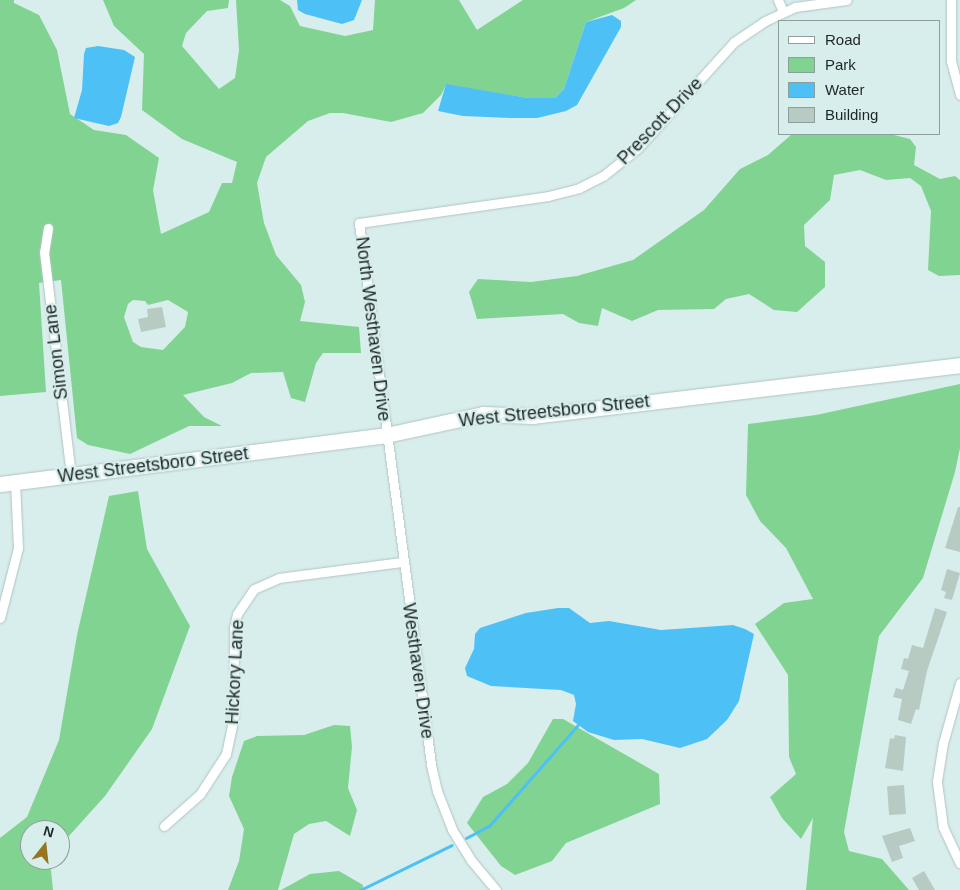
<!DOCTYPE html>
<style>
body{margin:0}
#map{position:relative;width:960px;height:890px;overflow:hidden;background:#d8eeec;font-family:Arial,sans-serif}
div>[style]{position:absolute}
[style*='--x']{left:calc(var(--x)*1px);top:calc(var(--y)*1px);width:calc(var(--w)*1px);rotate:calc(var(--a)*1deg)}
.green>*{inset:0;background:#81d392}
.water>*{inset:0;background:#4dc0f6}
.stream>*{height:3px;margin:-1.5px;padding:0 1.5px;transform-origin:1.5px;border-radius:1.5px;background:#4dc0f6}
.building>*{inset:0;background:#b8cbc3;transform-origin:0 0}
.roads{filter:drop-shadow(0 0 1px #afc4c2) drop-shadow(0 0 1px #afc4c2)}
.street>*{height:9px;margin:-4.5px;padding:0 4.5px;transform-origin:4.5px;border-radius:4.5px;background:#fff}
.primary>*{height:15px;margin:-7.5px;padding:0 7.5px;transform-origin:7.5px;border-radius:7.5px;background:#fff}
span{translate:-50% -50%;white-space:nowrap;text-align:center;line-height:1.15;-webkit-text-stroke:4.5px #d8eeec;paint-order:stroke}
.street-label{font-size:18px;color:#1e2625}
.legend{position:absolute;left:778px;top:20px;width:162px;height:115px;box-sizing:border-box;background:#d8eeec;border:1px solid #8e9e9c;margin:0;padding:6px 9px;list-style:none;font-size:15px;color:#1e2625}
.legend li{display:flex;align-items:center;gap:10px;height:25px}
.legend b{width:25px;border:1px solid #8e9e9c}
.north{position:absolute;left:20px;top:820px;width:50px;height:50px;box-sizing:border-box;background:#d8eeec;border:1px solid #8e9e9c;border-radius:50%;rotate:16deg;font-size:14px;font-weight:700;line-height:20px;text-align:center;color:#1e2625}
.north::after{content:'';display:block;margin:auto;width:18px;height:22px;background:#95751d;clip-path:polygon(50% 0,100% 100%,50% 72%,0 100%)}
</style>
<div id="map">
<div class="green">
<i style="clip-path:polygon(evenodd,0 0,14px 0,14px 3px,39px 15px,57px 50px,70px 114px,94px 130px,126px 135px,159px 158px,153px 190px,161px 234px,209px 212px,222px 183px,232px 183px,237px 162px,182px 139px,142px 110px,144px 54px,114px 26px,103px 0,229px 0,228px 8px,207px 11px,186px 33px,182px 46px,219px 89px,235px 78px,239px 50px,236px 0,280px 0,290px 6px,300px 26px,345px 36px,373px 30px,375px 0,459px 0,477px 30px,523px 0,636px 0,624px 8px,586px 22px,564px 89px,555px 98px,528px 98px,446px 85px,441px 95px,423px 113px,391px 122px,343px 113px,330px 113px,308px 121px,266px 157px,257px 183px,264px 223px,276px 255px,301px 285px,305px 302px,300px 321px,359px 327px,361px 353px,323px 353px,316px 363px,305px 402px,291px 398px,283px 372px,251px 373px,232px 383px,183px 395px,204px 417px,222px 426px,189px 426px,130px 454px,88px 445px,77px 438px,61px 280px,39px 283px,46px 392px,0 396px,0 0,133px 300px,145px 301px,148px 305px,168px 300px,188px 312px,185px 327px,163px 350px,141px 347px,133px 342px,124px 317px,128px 304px,133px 300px)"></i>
<i style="clip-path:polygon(792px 134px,890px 134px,910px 139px,916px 147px,914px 165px,940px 179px,955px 176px,960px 180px,960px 275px,939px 276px,928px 270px,931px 211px,921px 186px,910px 178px,886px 180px,860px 170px,834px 175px,830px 200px,804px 225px,805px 246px,825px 262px,825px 287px,797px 312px,774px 310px,749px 294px,726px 299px,714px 309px,658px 310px,632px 321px,602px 308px,598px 326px,579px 323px,563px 314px,477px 319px,469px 292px,478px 279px,531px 282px,577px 276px,633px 260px,704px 210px,740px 169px,768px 155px)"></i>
<i style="clip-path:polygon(960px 384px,960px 448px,955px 472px,923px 578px,879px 636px,844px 832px,849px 851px,882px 859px,909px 890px,806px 890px,813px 818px,801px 839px,782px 818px,770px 797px,796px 774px,789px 757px,788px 675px,755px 624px,784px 603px,813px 599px,786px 548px,760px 521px,746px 495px,748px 424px,816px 415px)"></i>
<i style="clip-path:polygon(138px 491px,147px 549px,190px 626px,152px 729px,105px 796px,60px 846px,60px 830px,30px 830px,30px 860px,50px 860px,53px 890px,0 890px,0 838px,27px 817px,59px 740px,77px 635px,109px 496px)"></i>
<i style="clip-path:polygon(553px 719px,563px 719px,659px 774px,660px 804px,566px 843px,552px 861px,515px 875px,501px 866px,467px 823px,483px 797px,507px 784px,528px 763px)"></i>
<i style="clip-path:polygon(334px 725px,350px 726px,352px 747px,348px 788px,357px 810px,350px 836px,326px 821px,309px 824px,294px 834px,278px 890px,228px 890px,239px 861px,244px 829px,229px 796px,232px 777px,244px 741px,257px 736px,304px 735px)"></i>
<i style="clip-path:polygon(339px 871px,363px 885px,363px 890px,281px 890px,310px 874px)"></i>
</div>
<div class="water">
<i style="clip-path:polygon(297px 0,362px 0,354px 20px,342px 24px,305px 14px,298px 10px)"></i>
<i style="clip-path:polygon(612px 15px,621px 21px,621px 27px,577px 105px,566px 111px,537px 118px,510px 118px,463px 116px,438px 111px,446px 84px,528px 98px,555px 98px,564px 89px,586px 22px)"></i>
<i style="clip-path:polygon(98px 46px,124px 50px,135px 57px,121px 117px,118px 123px,109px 126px,74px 118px,82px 90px,84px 54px,86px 48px)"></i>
<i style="clip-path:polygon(558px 608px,569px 608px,590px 623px,609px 621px,661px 630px,733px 625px,745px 629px,754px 634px,739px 701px,727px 720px,707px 739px,680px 748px,642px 739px,614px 740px,588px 732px,573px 721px,576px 704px,574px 695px,561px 690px,491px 686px,467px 676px,465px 668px,474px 649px,475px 634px,480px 628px,526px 613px)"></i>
</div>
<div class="stream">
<i style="--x:466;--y:838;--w:27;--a:-28"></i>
<i style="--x:490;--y:825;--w:133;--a:-48.7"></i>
<i style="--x:360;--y:890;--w:102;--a:-26.1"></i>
</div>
<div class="building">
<i style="clip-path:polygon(162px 307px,166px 327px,141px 332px,138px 319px,148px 317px,147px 309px)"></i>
<i style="clip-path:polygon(958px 507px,960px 507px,960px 552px,945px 548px)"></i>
<i style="clip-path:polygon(947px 569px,960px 573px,952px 600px,944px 598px,946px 592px,941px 590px)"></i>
<i style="clip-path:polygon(935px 608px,947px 612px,927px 671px,919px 710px,916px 709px,911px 724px,898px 720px,902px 699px,893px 697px,896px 688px,903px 690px,909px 671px,901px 669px,904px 658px,908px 659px,912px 645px,923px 648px)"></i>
<i style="clip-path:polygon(895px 735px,906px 737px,903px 771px,885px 768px,890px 738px,894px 739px)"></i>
<i style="left:904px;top:785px;width:29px;height:17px;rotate:86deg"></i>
<i style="clip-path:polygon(910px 828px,915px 841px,899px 846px,903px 858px,892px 862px,882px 836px)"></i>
<i style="clip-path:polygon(924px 871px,935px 890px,919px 890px,912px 878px)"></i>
</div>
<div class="roads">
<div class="street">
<i style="--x:778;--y:0;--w:13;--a:67"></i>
<i style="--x:951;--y:0;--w:61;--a:90"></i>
<i style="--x:951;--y:61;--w:35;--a:75"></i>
<i style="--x:48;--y:228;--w:24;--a:99"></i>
<i style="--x:44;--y:252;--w:226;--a:83.1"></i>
<i style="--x:0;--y:618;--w:72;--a:-75.6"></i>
<i style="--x:18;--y:548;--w:65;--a:-92.6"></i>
<i style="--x:960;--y:683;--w:62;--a:105.8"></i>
<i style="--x:943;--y:743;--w:39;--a:99"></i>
<i style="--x:937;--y:782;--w:45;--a:82.4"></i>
<i style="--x:943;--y:827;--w:40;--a:65"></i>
<i style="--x:164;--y:826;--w:48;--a:-41.6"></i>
<i style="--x:200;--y:794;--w:48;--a:-57"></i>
<i style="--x:226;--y:754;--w:40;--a:-78"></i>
<i style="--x:234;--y:715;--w:87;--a:-90"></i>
<i style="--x:234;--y:628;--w:14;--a:-78"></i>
<i style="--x:237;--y:614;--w:30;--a:-56"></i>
<i style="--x:254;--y:589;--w:27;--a:-24"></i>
<i style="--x:279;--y:578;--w:125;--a:-7.4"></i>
<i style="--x:496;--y:890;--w:39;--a:-130"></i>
<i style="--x:471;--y:860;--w:36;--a:-122"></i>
<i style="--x:452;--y:829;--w:41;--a:-111.5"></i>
<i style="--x:437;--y:791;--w:28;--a:-103"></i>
<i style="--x:431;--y:764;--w:546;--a:-97.58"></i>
<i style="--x:359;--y:223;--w:191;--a:-8.1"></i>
<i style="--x:548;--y:196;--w:32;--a:-14"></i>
<i style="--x:579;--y:188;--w:27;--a:-27"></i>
<i style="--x:603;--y:176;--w:45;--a:-38.7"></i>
<i style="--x:638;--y:148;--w:143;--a:-47.8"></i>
<i style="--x:734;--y:42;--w:37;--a:-34"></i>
<i style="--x:765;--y:21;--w:33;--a:-25"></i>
<i style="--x:795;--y:7;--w:52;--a:-7.7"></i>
</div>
<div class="primary">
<i style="--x:0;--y:484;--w:389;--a:-7.2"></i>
<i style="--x:386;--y:435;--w:99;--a:-12.2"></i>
<i style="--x:483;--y:414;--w:50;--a:2.3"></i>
<i style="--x:533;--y:416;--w:430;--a:-6.8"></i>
</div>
</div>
<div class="street-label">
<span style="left:660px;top:121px;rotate:-46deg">Prescott Drive</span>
<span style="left:373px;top:329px;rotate:83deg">North Westhaven Drive</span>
<span style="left:56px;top:352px;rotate:-97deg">Simon Lane</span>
<span style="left:554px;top:411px;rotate:-6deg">West Streetsboro Street</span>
<span style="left:153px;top:465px;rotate:-7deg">West Streetsboro Street</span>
<span style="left:418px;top:671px;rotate:82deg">Westhaven Drive</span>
<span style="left:235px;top:672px;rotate:-87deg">Hickory Lane</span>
</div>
<ul class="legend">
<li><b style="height:6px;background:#fff"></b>Road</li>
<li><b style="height:14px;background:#81d392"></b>Park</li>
<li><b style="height:14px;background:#4dc0f6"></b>Water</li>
<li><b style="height:14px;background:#b8cbc3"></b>Building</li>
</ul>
<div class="north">N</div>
</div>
